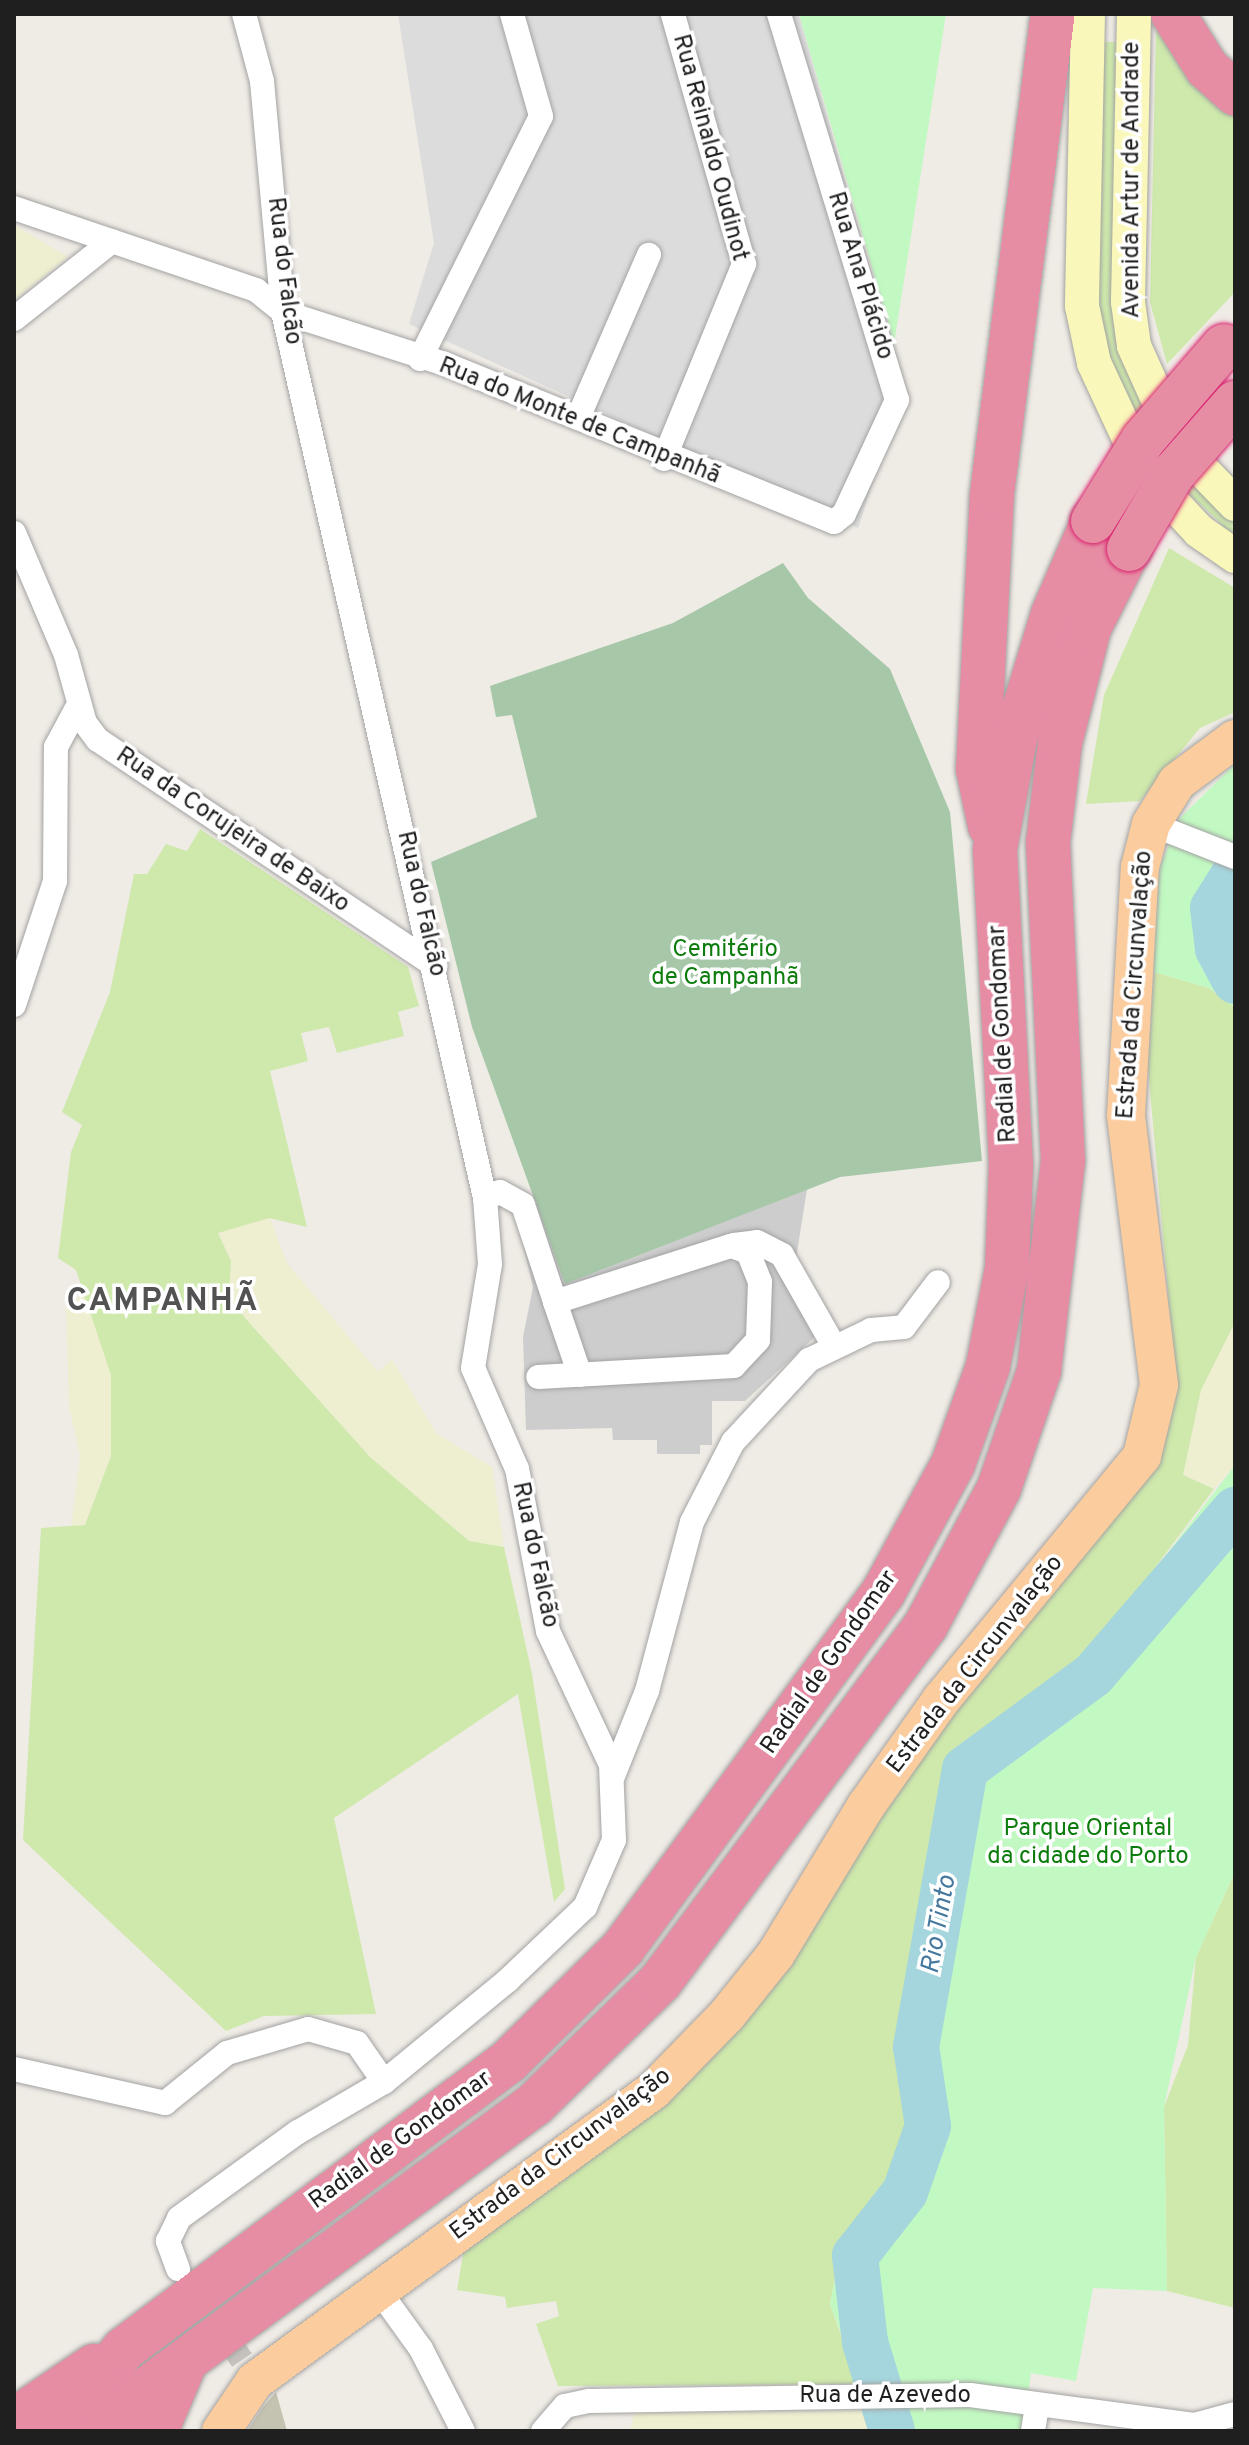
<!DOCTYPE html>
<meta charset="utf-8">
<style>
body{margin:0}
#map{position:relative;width:1249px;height:2445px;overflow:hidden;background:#efebe5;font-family:Overpass,sans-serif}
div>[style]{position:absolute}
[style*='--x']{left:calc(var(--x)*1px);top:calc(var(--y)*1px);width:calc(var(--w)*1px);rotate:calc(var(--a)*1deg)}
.residential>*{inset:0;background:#dddcdc}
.religious>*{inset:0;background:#cdcdcd}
.construction>*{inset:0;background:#c4c2b0}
.farmland>*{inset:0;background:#eeeed0}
.grass>*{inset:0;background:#cee9ab}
.cemetery>*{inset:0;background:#a6c8a8}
.park>*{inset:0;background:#c2f9c2}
.river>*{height:46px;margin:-23px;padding:0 23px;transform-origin:23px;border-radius:23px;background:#a5d5dd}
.minor-tunnel>*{height:24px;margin-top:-12px;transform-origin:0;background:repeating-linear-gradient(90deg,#c5c2bd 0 24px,transparent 0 36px)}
.roads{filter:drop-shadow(0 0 2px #a3a3a3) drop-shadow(0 0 2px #a3a3a3)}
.minor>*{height:24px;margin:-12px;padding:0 12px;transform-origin:12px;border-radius:12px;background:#fff}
.secondary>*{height:34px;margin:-17px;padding:0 17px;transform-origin:17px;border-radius:17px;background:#f9f7b9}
.primary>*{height:38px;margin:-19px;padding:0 19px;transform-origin:19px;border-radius:19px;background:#fbcc9e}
.motorway>*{height:44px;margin:-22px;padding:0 22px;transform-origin:22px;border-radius:22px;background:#e68da4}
.bridges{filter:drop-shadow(0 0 2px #da2571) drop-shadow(0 0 2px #da2571)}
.motorway-bridge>*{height:44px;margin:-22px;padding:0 22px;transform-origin:22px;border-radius:22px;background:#e68da4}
span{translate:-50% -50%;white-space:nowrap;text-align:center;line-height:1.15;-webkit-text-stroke:7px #fff;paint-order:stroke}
.street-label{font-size:24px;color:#1f1f1f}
.park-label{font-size:24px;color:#0c7d0c}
.water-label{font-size:26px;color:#45789e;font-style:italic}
.district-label{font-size:32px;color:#525252;font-weight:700;letter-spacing:2px}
.frame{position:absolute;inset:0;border:16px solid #1f1f1f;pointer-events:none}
</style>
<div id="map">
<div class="residential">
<i style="clip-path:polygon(398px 14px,799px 14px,904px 391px,858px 528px,409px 324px,434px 243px)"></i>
</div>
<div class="religious">
<i style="clip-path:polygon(807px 1189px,795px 1265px,818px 1334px,745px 1401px,712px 1401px,712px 1445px,700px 1445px,700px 1454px,657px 1454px,657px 1440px,613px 1440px,612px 1428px,526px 1430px,523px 1337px,533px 1287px,516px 1215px,538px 1209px,565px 1284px)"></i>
</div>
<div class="construction">
<i style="clip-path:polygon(276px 2392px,287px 2431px,247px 2431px,263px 2407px)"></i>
</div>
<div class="farmland">
<i style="clip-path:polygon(14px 225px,68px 257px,14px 300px)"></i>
<i style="clip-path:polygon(270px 1218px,287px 1263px,378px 1372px,392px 1359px,437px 1434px,492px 1467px,504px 1547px,469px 1541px,370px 1457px,245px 1318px,229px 1294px,231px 1261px,218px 1232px)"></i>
<i style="clip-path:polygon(86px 1294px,111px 1375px,111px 1456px,85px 1525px,71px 1528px,80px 1456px,69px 1406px,66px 1304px)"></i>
<i style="clip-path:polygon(1235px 1322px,1235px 1465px,1214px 1489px,1183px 1475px,1201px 1390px)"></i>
<i style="clip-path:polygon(858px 2411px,875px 2415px,876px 2431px,630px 2431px,634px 2412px)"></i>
</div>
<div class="grass">
<i style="clip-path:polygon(1156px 30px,1235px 117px,1235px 292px,1167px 364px,1150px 302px)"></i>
<i style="clip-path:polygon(1101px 42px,1120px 42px,1117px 323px,1235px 515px,1235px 537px,1165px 471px,1137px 425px,1103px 341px,1097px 273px)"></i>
<i style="clip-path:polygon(1169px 548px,1235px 588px,1235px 712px,1200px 728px,1140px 801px,1086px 804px,1104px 695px)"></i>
<i style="clip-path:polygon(200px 829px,408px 967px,419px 1006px,398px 1012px,404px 1036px,337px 1053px,329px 1027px,301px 1033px,308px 1061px,270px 1071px,307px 1227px,269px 1218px,218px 1233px,231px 1261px,229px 1294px,245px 1318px,370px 1457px,469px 1541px,504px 1547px,532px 1674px,565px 1889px,554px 1902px,518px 1694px,334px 1818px,376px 2014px,264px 2016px,226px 2031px,23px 1840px,41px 1528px,85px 1525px,111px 1456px,111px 1375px,76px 1270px,58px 1258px,71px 1152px,82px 1125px,62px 1112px,110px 992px,134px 874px,147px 874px,166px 844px,187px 851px)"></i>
<i style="clip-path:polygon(1154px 972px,1209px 988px,1235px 1008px,1235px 1322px,1201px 1390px,1183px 1475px,1214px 1489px,1085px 1661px,953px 1754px,929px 1924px,900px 2040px,912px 2118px,883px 2188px,843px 2235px,830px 2304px,858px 2384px,558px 2386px,536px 2324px,559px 2316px,556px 2301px,507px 2308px,505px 2297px,457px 2290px,464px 2249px,580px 2162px,1160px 1463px,1175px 1370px,1148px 1068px)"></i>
<i style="clip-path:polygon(1235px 1872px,1235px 2308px,1167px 2291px,1164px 2107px,1188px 2045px,1196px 1957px)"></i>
</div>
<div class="cemetery">
<i style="clip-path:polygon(783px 563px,808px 598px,890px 669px,950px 812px,982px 1161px,840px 1177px,565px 1284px,472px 1027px,431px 862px,537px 817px,512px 715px,496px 717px,490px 686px,673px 623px)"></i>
</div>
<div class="park">
<i style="clip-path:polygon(799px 14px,946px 14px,894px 344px)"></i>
<i style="clip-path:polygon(1235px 764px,1235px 1008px,1209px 988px,1154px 972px,1154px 939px,1160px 868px,1178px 820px)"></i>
<i style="clip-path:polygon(1235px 1465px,1235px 1872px,1196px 1957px,1164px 2107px,1167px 2291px,1093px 2288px,1076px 2381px,1031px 2373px,1023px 2431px,877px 2431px,830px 2304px,843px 2235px,883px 2188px,912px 2118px,900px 2040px,929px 1924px,953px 1754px,1085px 1661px)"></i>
</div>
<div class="river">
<i style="--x:1235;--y:873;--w:41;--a:122.2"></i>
<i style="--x:1213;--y:908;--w:41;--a:83"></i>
<i style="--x:1218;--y:949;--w:36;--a:62"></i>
<i style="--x:892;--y:2431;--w:93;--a:-106.9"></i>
<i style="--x:865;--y:2342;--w:87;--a:-96.6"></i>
<i style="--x:855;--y:2256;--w:81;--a:-52"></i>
<i style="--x:905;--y:2192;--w:70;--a:-70.8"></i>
<i style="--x:928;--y:2126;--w:80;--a:-98.6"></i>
<i style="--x:916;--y:2047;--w:282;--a:-80"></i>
<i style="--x:965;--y:1769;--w:159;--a:-36.3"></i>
<i style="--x:1093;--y:1675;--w:218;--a:-49.3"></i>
</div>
<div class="minor-tunnel">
<i style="--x:191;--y:2287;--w:89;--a:55.1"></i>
</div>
<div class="roads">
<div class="minor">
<i style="--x:14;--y:208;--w:256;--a:18.7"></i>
<i style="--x:256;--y:290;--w:35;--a:39"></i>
<i style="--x:283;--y:312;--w:170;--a:17.8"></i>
<i style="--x:445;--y:364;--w:420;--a:22.1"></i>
<i style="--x:834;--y:522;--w:13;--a:-39"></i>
<i style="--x:844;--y:514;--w:126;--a:-65.1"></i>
<i style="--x:897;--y:400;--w:404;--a:-107"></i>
<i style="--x:14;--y:319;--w:125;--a:-38.5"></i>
<i style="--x:420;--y:359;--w:271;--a:-63.5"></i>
<i style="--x:541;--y:116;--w:106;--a:-105.9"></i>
<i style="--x:578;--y:418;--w:178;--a:-66.5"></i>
<i style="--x:664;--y:459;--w:211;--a:-67.7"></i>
<i style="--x:744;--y:264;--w:260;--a:-105.9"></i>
<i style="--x:14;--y:533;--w:133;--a:66.9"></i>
<i style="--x:66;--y:655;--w:71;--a:74.4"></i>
<i style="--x:85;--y:723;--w:21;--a:53"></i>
<i style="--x:98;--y:740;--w:406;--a:33.8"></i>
<i style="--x:1151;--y:824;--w:90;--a:21.4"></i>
<i style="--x:14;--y:1005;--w:131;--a:-71.7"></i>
<i style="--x:55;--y:881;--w:134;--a:-89.6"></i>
<i style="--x:56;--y:747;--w:47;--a:-61.8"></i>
<i style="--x:485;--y:1198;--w:16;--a:-22"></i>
<i style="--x:500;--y:1192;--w:26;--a:29"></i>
<i style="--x:523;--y:1205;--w:102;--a:71.7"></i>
<i style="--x:555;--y:1302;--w:185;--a:-17.7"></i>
<i style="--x:731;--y:1246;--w:18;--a:19"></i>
<i style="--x:748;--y:1252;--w:32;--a:68"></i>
<i style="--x:760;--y:1282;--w:58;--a:92"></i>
<i style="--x:758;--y:1340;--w:35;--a:133"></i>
<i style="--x:734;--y:1366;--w:196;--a:176.8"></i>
<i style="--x:734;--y:1245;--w:23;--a:-7"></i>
<i style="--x:757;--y:1242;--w:28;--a:27"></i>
<i style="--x:782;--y:1255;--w:105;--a:60.3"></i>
<i style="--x:555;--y:1302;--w:77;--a:71.1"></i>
<i style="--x:613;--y:1776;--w:92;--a:-68.2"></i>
<i style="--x:647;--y:1691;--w:175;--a:-75.1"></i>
<i style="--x:692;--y:1522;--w:90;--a:-62.9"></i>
<i style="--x:733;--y:1442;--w:112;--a:-47.2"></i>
<i style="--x:809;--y:1360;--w:69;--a:-25.8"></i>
<i style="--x:871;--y:1330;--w:33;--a:-5"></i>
<i style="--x:904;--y:1327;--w:56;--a:-52.9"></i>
<i style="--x:14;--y:2069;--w:155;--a:12.7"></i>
<i style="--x:165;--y:2103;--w:80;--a:-38.9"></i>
<i style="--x:227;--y:2053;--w:84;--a:-16.5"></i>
<i style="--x:308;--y:2029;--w:51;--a:15.9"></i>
<i style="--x:357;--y:2043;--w:47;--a:55.3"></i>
<i style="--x:178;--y:2269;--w:30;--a:-110"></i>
<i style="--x:168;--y:2241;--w:25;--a:-64"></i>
<i style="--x:179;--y:2218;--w:147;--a:-35.9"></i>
<i style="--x:298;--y:2132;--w:99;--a:-30.2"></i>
<i style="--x:384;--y:2082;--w:159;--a:-39.4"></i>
<i style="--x:507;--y:1981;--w:108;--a:-43.5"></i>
<i style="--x:585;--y:1907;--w:73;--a:-66.6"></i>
<i style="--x:614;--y:1840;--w:75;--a:-92.3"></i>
<i style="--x:611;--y:1765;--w:148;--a:-115.2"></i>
<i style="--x:548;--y:1631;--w:165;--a:-100.8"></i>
<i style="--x:517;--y:1469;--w:110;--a:-113.5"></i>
<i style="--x:473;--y:1368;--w:105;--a:-80.7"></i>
<i style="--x:490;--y:1264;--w:66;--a:-94.3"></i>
<i style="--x:485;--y:1198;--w:909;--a:-102.84"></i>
<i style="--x:283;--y:312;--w:232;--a:-95.2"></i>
<i style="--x:262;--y:81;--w:69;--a:-105"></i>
<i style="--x:380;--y:2292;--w:70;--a:54.3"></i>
<i style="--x:421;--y:2349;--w:92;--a:62.9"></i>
<i style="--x:543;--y:2431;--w:33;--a:-49"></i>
<i style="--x:565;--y:2406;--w:25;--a:-12"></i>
<i style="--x:589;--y:2401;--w:381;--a:-0.9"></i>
<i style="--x:970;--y:2395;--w:226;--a:7.6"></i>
<i style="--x:1194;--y:2425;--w:42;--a:-15"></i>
<i style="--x:1033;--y:2431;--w:26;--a:-81"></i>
</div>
<div class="secondary">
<i style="--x:1088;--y:14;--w:292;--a:91.2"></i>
<i style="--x:1082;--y:306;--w:58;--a:78.1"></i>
<i style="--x:1094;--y:363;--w:121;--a:65.1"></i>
<i style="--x:1145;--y:473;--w:79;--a:47"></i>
<i style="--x:1199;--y:531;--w:44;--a:34.8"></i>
<i style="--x:1134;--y:14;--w:288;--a:91.2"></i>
<i style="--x:1128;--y:302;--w:44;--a:82.2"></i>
<i style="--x:1134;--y:346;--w:110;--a:65.8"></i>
<i style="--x:1179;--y:446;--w:81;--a:46"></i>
</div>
<div class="primary">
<i style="--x:221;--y:2431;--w:60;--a:-55.8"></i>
<i style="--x:255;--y:2381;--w:494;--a:-36.1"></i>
<i style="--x:654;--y:2090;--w:105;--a:-45.8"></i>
<i style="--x:727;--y:2015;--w:78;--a:-51.2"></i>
<i style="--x:776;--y:1954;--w:173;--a:-58.7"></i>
<i style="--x:866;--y:1806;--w:130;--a:-54.7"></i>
<i style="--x:941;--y:1700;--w:316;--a:-50.5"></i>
<i style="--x:1142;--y:1456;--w:73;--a:-76.5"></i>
<i style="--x:1159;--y:1385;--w:272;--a:-97"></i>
<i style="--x:1126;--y:1115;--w:248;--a:-86.8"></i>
<i style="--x:1140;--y:867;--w:44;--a:-75.7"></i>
<i style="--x:1151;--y:824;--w:49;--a:-58.2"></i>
<i style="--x:1177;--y:782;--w:72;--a:-36.6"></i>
</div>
<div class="motorway">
<i style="--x:1173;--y:14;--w:64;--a:57.8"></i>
<i style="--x:1207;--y:68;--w:38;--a:42"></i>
<i style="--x:990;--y:826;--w:58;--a:-101.9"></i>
<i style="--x:978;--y:769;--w:275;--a:-87.1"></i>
<i style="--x:992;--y:494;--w:484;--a:-82.8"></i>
<i style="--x:14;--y:2420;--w:97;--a:-34"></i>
<i style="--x:56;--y:2431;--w:107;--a:-50.3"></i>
<i style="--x:124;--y:2349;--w:481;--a:-36.8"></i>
<i style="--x:509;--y:2061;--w:161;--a:-44.7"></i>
<i style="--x:623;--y:1948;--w:440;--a:-53.8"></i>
<i style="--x:883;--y:1593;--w:147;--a:-61.5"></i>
<i style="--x:953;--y:1464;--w:104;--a:-70.3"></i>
<i style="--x:988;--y:1366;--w:100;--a:-79"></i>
<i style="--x:1007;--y:1268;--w:103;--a:-87.8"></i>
<i style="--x:1011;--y:1165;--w:316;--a:-92.9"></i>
<i style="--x:995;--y:849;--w:112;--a:-79.7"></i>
<i style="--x:1015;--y:739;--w:131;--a:-73.1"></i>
<i style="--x:1053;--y:614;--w:101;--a:-66.7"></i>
<i style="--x:104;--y:2431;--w:47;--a:-46.7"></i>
<i style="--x:136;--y:2397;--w:496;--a:-36.3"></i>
<i style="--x:536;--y:2103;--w:173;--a:-44.3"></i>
<i style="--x:660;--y:1982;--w:445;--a:-53.3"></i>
<i style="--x:926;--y:1625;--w:155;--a:-61.9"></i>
<i style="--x:999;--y:1488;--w:124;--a:-71.1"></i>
<i style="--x:1039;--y:1371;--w:211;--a:-83.5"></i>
<i style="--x:1063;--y:1161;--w:319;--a:-92.7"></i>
<i style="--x:1048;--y:842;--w:100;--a:-83.1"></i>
<i style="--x:1060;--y:743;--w:119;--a:-75.8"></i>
<i style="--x:1089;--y:628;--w:89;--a:-63.1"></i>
<i style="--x:156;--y:2431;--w:74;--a:-66.9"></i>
</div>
</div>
<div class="bridges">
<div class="motorway-bridge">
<i style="--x:1093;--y:521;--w:95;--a:-58.3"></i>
<i style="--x:1143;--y:440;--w:124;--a:-49.2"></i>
<i style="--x:1129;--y:549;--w:86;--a:-59.8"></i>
<i style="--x:1172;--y:475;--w:96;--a:-48.8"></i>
</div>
</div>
<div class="street-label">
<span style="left:709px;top:148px;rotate:75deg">Rua Reinaldo Oudinot</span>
<span style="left:1133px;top:180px;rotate:-90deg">Avenida Artur de Andrade</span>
<span style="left:283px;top:271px;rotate:83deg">Rua do Falcão</span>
<span style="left:859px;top:276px;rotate:73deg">Rua Ana Plácido</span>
<span style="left:579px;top:422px;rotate:22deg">Rua do Monte de Campanhã</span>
<span style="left:232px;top:831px;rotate:34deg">Rua da Corujeira de Baixo</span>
<span style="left:420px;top:904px;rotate:77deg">Rua do Falcão</span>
<span style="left:1136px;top:985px;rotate:-86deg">Estrada da Circunvalação</span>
<span style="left:1004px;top:1034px;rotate:-93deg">Radial de Gondomar</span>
<span style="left:534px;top:1555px;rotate:78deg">Rua do Falcão</span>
<span style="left:830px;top:1663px;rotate:-55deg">Radial de Gondomar</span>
<span style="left:976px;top:1665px;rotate:-52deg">Estrada da Circunvalação</span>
<span style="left:401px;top:2141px;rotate:-36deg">Radial de Gondomar</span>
<span style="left:561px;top:2155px;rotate:-37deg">Estrada da Circunvalação</span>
<span style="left:885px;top:2397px">Rua de Azevedo</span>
</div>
<div class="park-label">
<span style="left:725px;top:965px">Cemitério<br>de Campanhã</span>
<span style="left:1088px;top:1844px">Parque Oriental<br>da cidade do Porto</span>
</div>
<div class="water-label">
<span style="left:940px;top:1925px;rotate:-80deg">Rio Tinto</span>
</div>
<div class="district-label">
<span style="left:163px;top:1302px">CAMPANHÃ</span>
</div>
<div class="frame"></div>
</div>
